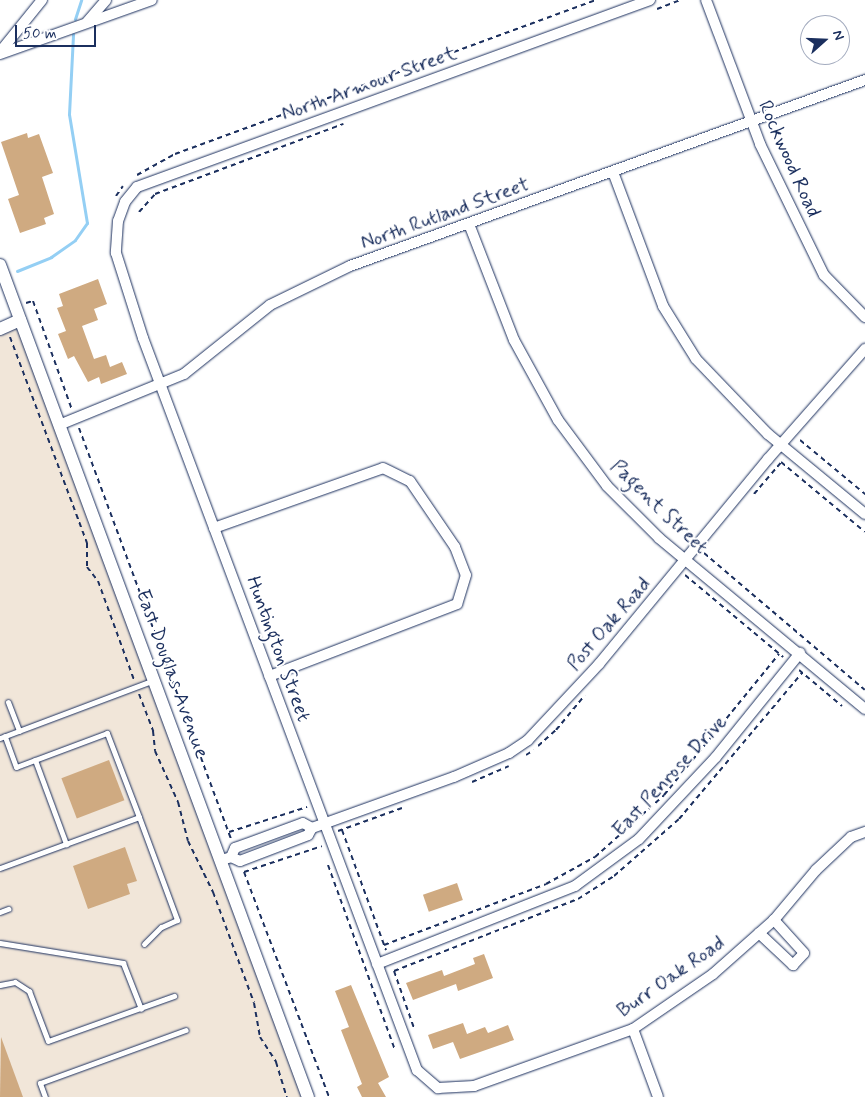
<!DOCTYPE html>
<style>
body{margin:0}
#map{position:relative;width:865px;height:1097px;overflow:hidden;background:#fff;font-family:Mynerve,sans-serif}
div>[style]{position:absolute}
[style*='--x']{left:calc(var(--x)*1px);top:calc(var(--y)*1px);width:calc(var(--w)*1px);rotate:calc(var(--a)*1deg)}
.built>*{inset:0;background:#f1e6d9}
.stream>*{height:3px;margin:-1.5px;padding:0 1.5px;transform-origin:1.5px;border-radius:1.5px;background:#94cff4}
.building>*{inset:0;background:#cfaa81;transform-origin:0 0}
.path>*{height:2px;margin-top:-1px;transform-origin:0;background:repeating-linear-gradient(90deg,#1b2f5e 0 5px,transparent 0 9px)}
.roads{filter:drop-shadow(0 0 1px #1b2f5e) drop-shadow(0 0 1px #1b2f5e)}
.service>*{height:5px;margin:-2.5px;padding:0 2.5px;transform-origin:2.5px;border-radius:2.5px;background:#fff}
.minor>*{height:10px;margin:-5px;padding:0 5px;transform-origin:5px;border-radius:5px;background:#fff}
.tertiary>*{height:12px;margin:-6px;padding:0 6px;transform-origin:6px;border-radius:6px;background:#fff}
span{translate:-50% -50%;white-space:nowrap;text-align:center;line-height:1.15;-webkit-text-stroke:4px #fff;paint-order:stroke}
.street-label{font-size:20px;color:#1b2f5e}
.north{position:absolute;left:800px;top:15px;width:50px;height:50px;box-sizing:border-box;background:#fff;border:1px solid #a4acbf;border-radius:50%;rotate:70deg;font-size:14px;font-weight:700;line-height:20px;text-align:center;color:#1b2f5e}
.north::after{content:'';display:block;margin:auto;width:18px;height:22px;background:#1b2f5e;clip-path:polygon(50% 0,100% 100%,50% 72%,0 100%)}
.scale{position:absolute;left:15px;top:25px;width:81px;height:22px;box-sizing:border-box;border:2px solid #1b2f5e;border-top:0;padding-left:6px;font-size:15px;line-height:18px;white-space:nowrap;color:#1b2f5e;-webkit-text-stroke:4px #fff;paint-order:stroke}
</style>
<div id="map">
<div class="built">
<i style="clip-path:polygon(20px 320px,307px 1097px,0 1097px,0 331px)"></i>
</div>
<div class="stream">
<i style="--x:75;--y:19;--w:20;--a:-72"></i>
<i style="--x:17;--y:271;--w:37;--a:-22"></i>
<i style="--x:51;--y:257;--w:29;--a:-35"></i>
<i style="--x:75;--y:240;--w:21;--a:-55"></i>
<i style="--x:87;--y:223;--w:110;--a:-99.4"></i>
<i style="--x:69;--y:114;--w:80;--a:-87.1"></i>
</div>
<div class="building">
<i style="clip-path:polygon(27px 133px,28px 138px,39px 134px,53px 173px,42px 177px,54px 214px,44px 218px,46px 224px,20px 233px,8px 199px,19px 195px,1px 142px)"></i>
<i style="clip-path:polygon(98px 279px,107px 304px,94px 309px,98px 320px,82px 326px,94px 359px,106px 355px,110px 367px,122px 362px,127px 374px,101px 384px,99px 377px,88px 382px,74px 356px,68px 359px,58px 334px,66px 331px,57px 308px,63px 306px,59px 294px)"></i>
<i style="left:109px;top:760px;width:43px;height:51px;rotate:69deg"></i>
<i style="clip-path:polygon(125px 847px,137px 881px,127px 884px,130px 894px,88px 909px,73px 866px)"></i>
<i style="left:457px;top:883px;width:18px;height:36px;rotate:71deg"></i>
<i style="clip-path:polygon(484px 954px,493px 978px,458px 991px,456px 984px,413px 1000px,406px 983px,442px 970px,444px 976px,475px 964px,473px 958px)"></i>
<i style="clip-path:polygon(351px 985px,389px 1077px,378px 1083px,386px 1097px,362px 1097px,357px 1087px,362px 1084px,341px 1030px,349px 1027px,335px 991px)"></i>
<i style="clip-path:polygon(463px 1023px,467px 1034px,485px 1027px,488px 1033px,508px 1025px,514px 1040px,460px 1059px,453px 1042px,433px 1049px,428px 1035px)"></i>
<i style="clip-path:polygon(1px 1037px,23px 1097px,0 1097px)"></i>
</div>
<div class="path">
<i style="--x:657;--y:9;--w:26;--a:-21"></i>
<i style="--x:137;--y:175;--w:43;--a:-28.9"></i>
<i style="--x:175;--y:154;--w:448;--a:-20.1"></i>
<i style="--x:116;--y:196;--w:12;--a:-55"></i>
<i style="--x:139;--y:212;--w:24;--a:-48"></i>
<i style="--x:155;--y:194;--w:201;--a:-20.4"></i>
<i style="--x:26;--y:303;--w:7;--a:-16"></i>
<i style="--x:33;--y:301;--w:116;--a:70.3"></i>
<i style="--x:10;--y:337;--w:220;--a:69.5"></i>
<i style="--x:87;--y:543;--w:24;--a:90"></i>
<i style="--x:87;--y:567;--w:18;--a:52"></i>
<i style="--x:98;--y:581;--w:105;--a:70"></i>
<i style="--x:79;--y:428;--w:438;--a:69.7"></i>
<i style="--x:800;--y:440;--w:85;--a:39.7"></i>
<i style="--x:781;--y:462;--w:109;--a:39.8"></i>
<i style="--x:754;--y:494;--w:45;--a:-49.5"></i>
<i style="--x:704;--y:553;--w:211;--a:40.4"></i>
<i style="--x:685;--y:575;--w:128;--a:39.9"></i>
<i style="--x:799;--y:670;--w:56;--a:39.9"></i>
<i style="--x:139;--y:694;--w:40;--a:69"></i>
<i style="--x:153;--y:731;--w:20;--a:84"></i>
<i style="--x:155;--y:751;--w:56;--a:65.7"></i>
<i style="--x:178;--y:802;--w:40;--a:75.6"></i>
<i style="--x:188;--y:841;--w:57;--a:63.9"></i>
<i style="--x:213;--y:892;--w:118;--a:69.7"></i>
<i style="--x:254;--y:1003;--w:35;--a:80"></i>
<i style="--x:260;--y:1037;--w:30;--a:57"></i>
<i style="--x:276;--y:1062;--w:37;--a:73"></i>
<i style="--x:538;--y:746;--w:24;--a:-42"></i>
<i style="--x:556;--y:730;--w:45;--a:-50.4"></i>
<i style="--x:526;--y:755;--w:9;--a:-32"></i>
<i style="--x:472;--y:782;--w:40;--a:-23.4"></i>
<i style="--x:342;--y:830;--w:128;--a:69.9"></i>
<i style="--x:338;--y:831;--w:68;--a:-19.8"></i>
<i style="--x:229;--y:832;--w:82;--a:-17.8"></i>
<i style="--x:328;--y:865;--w:197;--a:70.1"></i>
<i style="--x:244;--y:872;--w:82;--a:-18.4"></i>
<i style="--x:244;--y:872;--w:241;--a:69.3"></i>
<i style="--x:384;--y:945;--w:173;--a:-20.6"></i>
<i style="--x:546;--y:884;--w:56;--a:-28.9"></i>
<i style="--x:595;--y:857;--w:93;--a:-41.9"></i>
<i style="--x:664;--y:795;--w:182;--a:-50.8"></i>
<i style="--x:394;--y:971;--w:198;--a:-21.4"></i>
<i style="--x:578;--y:899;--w:43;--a:-32.6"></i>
<i style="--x:614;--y:876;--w:86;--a:-41.2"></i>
<i style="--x:679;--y:819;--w:191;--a:-49.9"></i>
<i style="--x:394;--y:971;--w:60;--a:70.7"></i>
</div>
<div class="roads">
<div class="service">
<i style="--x:8;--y:702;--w:31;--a:69"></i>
<i style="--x:0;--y:738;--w:165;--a:-20.6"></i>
<i style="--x:35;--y:760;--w:90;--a:69.7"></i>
<i style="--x:139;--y:817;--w:110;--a:69.7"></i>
<i style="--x:177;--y:920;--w:17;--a:156"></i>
<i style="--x:161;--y:927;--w:24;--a:135"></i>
<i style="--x:0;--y:868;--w:148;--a:-20.1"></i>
<i style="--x:139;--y:817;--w:90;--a:-110.9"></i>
<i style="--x:107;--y:733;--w:97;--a:159.5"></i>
<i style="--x:16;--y:767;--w:33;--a:-110"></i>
<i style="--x:0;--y:912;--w:9;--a:-21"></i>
<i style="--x:0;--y:943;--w:125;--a:9.2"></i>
<i style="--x:123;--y:963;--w:49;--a:68.6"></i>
<i style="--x:0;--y:985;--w:15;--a:-11"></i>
<i style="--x:15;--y:982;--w:17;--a:33"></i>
<i style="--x:29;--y:991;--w:53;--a:69.2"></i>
<i style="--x:48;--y:1041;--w:134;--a:-19.7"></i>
<i style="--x:45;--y:1097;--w:15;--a:-110"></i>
<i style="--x:40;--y:1083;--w:155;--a:-20"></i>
</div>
<div class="minor">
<i style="--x:650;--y:0;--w:546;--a:159.97"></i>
<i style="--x:137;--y:187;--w:19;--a:129"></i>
<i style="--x:125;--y:202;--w:20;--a:110"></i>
<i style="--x:118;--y:221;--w:32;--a:94"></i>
<i style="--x:116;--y:253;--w:89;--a:72.4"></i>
<i style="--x:143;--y:338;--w:782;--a:69.48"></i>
<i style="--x:417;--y:1070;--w:28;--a:41"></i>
<i style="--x:438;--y:1088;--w:36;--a:-3"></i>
<i style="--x:474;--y:1086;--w:169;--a:-19.7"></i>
<i style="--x:633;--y:1029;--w:97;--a:-34.5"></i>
<i style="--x:713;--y:974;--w:81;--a:-41.5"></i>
<i style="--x:774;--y:920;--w:65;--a:-50"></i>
<i style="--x:816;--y:870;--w:48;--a:-43.3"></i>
<i style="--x:851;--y:837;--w:15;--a:-20"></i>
<i style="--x:706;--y:0;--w:154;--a:69.4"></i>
<i style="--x:760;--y:144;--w:146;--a:64"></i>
<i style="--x:824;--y:275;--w:59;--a:45.7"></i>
<i style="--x:87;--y:22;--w:29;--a:-49"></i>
<i style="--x:0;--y:52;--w:67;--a:-51.1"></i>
<i style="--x:0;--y:54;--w:161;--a:-19.6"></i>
<i style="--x:613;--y:172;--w:143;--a:69.5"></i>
<i style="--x:663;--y:306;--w:62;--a:58.1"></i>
<i style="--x:696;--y:359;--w:104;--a:46.2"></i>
<i style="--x:768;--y:434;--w:126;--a:39.5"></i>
<i style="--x:469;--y:224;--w:124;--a:68.8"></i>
<i style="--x:514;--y:340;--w:91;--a:61.2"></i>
<i style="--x:558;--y:420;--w:82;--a:53.4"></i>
<i style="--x:607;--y:486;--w:74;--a:45"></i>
<i style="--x:659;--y:538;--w:268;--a:39.7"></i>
<i style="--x:59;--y:425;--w:135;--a:-22.2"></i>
<i style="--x:184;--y:374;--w:110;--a:-38.7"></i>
<i style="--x:270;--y:305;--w:89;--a:-26"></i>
<i style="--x:350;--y:266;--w:548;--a:-19.86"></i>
<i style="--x:214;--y:528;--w:179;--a:-19.5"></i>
<i style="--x:383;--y:468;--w:30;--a:26"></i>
<i style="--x:410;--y:481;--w:80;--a:55.7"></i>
<i style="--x:455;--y:547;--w:30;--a:69"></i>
<i style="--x:466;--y:575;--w:30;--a:107"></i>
<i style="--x:457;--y:604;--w:201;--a:159"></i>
<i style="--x:231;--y:857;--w:10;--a:24"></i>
<i style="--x:240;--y:861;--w:73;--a:-20.9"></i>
<i style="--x:308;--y:835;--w:8;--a:-60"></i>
<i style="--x:312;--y:828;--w:151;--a:-19.8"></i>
<i style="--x:454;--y:777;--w:60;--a:-23.6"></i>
<i style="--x:509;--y:753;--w:23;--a:-34"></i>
<i style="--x:528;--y:740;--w:104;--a:-46.9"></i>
<i style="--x:599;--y:664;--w:266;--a:-50.5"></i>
<i style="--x:768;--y:459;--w:147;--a:-48.6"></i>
<i style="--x:225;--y:859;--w:6;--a:-18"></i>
<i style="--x:231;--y:857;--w:10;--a:-66"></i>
<i style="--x:235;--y:848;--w:72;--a:-20.2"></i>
<i style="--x:303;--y:823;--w:10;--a:29"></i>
<i style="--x:759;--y:933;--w:47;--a:43.3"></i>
<i style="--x:793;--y:965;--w:16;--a:-47"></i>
<i style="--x:804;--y:953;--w:45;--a:-132.3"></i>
<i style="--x:377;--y:964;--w:213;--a:-21.5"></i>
<i style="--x:575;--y:886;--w:79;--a:-36.3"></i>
<i style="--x:639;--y:839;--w:112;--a:-46.8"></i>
<i style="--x:716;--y:757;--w:134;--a:-51.1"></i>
<i style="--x:633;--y:1029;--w:72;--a:69.8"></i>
</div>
<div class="tertiary">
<i style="--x:0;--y:265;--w:887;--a:69.69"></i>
<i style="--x:0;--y:329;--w:22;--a:-24"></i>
</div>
</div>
<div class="street-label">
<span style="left:369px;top:84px;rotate:-20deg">North Armour Street</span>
<span style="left:789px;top:159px;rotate:66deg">Rockwood Road</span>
<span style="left:445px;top:214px;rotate:-20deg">North Rutland Street</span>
<span style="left:659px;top:507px;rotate:44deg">Pagent Street</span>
<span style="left:609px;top:624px;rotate:-49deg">Post Oak Road</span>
<span style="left:278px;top:649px;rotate:70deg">Huntington Street</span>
<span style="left:172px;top:674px;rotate:70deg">East Douglas Avenue</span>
<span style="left:670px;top:776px;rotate:-47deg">East Penrose Drive</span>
<span style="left:671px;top:977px;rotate:-35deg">Burr Oak Road</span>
</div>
<div class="north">N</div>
<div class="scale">50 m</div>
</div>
